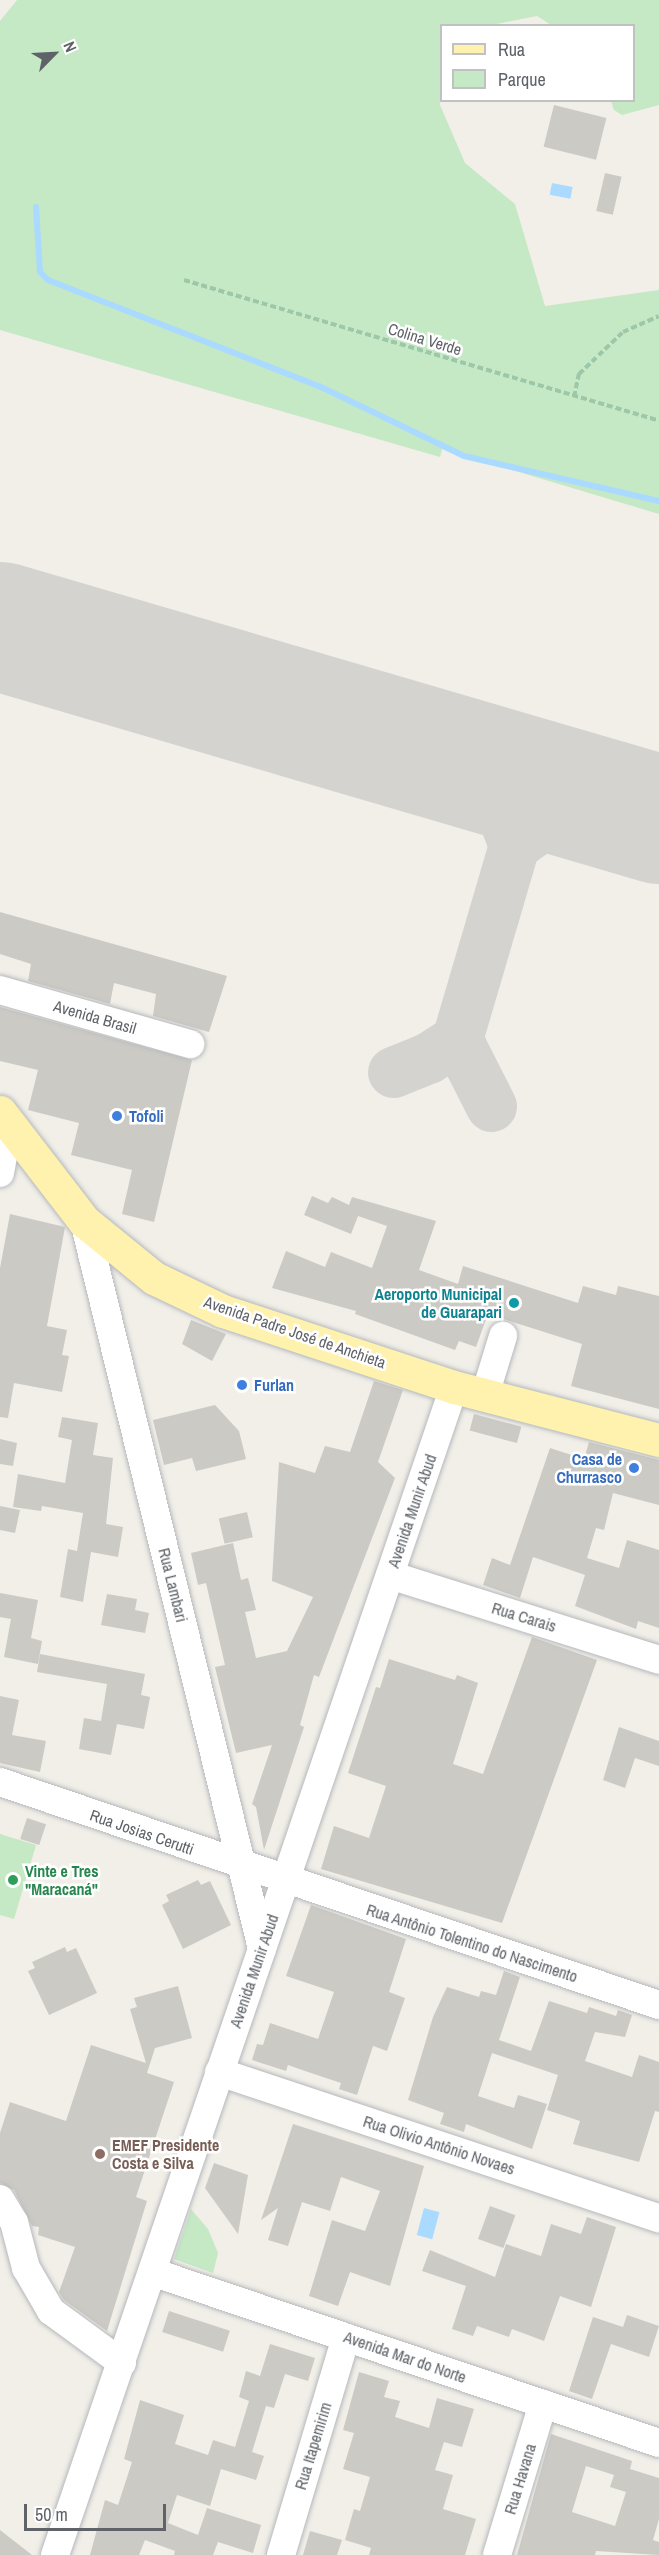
<!DOCTYPE html>
<meta charset="utf-8">
<style>
body{margin:0}
#map{position:relative;width:659px;height:2555px;overflow:hidden;background:#f1efe8;font-family:"Archivo Narrow",sans-serif}
div>[style]{position:absolute}
[style*='--x']{left:calc(var(--x)*1px);top:calc(var(--y)*1px);width:calc(var(--w)*1px);rotate:calc(var(--a)*1deg)}
.green>*{inset:0;background:#c5e8c5}
.water>*{inset:0;background:#aadaff;transform-origin:0 0}
.stream>*{height:6px;margin:-3px;padding:0 3px;transform-origin:3px;border-radius:3px;background:#aadaff}
.taxiway>*{height:51px;margin:-25.5px;padding:0 25.5px;transform-origin:25.5px;border-radius:25.5px;background:#d4d3d0}
.runway>*{height:129px;margin:-64.5px;padding:0 64.5px;transform-origin:64.5px;border-radius:64.5px;background:#d4d3d0}
.building>*{inset:0;background:#cccac5;transform-origin:0 0}
.path>*{height:4px;margin-top:-2px;transform-origin:0;background:repeating-linear-gradient(90deg,#9cc7a9 0 6px,transparent 0 9px)}
.roads{filter:drop-shadow(0 0 2px #b5b8bc) drop-shadow(0 0 2px #b5b8bc)}
.minor>*{height:28px;margin:-14px;padding:0 14px;transform-origin:14px;border-radius:14px;background:#fff}
.major>*{height:33px;margin:-16.5px;padding:0 16.5px;transform-origin:16.5px;border-radius:16.5px;background:#fff2af}
.dots>*{width:16px;height:16px;translate:-50% -50%;box-sizing:border-box;border:3px solid #fff;border-radius:50%}
span{translate:-50% -50%;white-space:nowrap;text-align:center;line-height:1.15;-webkit-text-stroke:5px #fff;paint-order:stroke}
.street-label{font-size:16px;color:#5f6368}
.shop-label{font-size:16px;color:#366cbe;font-weight:700}
.left{translate:0 -50%;text-align:left}
.right{translate:-100% -50%;text-align:right}
.culture-label{font-size:16px;color:#0d838f;font-weight:700}
.leisure-label{font-size:16px;color:#27864d;font-weight:700}
.education-label{font-size:16px;color:#785e54;font-weight:700}
.legend{position:absolute;left:440px;top:24px;width:195px;height:78px;box-sizing:border-box;background:#fff;border:2px solid #bfc1c3;margin:0;padding:8px 10px;list-style:none;font-size:18px;color:#5f6368}
.legend li{display:flex;align-items:center;gap:12px;height:30px}
.legend b{width:30px;border:2px solid #bfc1c3}
.north{position:absolute;left:24px;top:24px;width:60px;height:60px;-webkit-text-stroke:4px #fff;paint-order:stroke;rotate:66deg;font-size:16px;font-weight:700;line-height:24px;text-align:center;color:#5f6368}
.north::after{content:'';display:block;margin:auto;width:21px;height:27px;background:#5f6368;clip-path:polygon(50% 0,100% 100%,50% 72%,0 100%)}
.scale{position:absolute;left:24px;top:2504px;width:142px;height:27px;box-sizing:border-box;border:3px solid #5f6368;border-top:0;padding-left:8px;font-size:18px;line-height:21px;white-space:nowrap;color:#5f6368;-webkit-text-stroke:4px #fff;paint-order:stroke}
</style>
<div id="map">
<div class="green">
<i style="clip-path:polygon(17px 0,659px 0,659px 105px,622px 115px,614px 110px,611px 101px,634px 100px,634px 26px,551px 25px,537px 16px,491px 25px,442px 26px,440px 105px,465px 163px,515px 204px,545px 306px,659px 290px,659px 514px,442px 449px,440px 457px,0 330px,0 21px)"></i>
<i style="clip-path:polygon(0 1834px,36px 1845px,14px 1919px,0 1915px)"></i>
<i style="clip-path:polygon(191px 2209px,208px 2229px,218px 2253px,213px 2273px,174px 2259px)"></i>
</div>
<div class="water">
<i style="left:552px;top:183px;width:21px;height:12px;rotate:11deg"></i>
<i style="left:424px;top:2208px;width:16px;height:28px;rotate:15deg"></i>
</div>
<div class="stream">
<i style="--x:36;--y:207;--w:65;--a:86.5"></i>
<i style="--x:40;--y:272;--w:11;--a:45"></i>
<i style="--x:48;--y:280;--w:291;--a:21.4"></i>
<i style="--x:319;--y:386;--w:161;--a:25.8"></i>
<i style="--x:464;--y:456;--w:200;--a:13"></i>
</div>
<div class="taxiway">
<i style="--x:427;--y:751;--w:36;--a:28"></i>
<i style="--x:459;--y:768;--w:33;--a:40"></i>
<i style="--x:484;--y:789;--w:31;--a:54"></i>
<i style="--x:502;--y:814;--w:33;--a:69"></i>
<i style="--x:393;--y:1072;--w:38;--a:-22"></i>
<i style="--x:428;--y:1058;--w:35;--a:-33"></i>
<i style="--x:491;--y:1106;--w:75;--a:-116.9"></i>
<i style="--x:457;--y:1039;--w:202;--a:-73.6"></i>
<i style="--x:514;--y:845;--w:33;--a:-35"></i>
<i style="--x:541;--y:826;--w:31;--a:-22"></i>
<i style="--x:570;--y:814;--w:68;--a:-0.8"></i>
</div>
<div class="runway">
<i style="--x:0;--y:626;--w:687;--a:16.32"></i>
</div>
<div class="building">
<i style="left:554px;top:105px;width:54px;height:43px;rotate:14deg"></i>
<i style="left:605px;top:173px;width:17px;height:39px;rotate:13deg"></i>
<i style="clip-path:polygon(0 912px,227px 976px,209px 1032px,153px 1016px,156px 994px,114px 983px,110px 1004px,28px 981px,31px 964px,0 954px)"></i>
<i style="clip-path:polygon(0 1007px,192px 1060px,154px 1222px,122px 1214px,132px 1170px,71px 1155px,79px 1123px,28px 1110px,38px 1070px,0 1061px)"></i>
<i style="clip-path:polygon(312px 1196px,328px 1203px,332px 1197px,349px 1205px,352px 1197px,436px 1221px,419px 1270px,458px 1284px,463px 1266px,578px 1303px,583px 1286px,616px 1295px,618px 1286px,659px 1296px,659px 1409px,571px 1386px,582px 1344px,488px 1314px,476px 1347px,459px 1341px,455px 1350px,355px 1314px,356px 1311px,272px 1288px,286px 1251px,325px 1267px,331px 1252px,372px 1268px,387px 1226px,358px 1216px,351px 1234px,304px 1215px)"></i>
<i style="clip-path:polygon(10px 1214px,65px 1227px,47px 1326px,67px 1330px,62px 1355px,69px 1356px,62px 1392px,14px 1383px,8px 1418px,0 1417px,0 1268px)"></i>
<i style="clip-path:polygon(191px 1320px,226px 1334px,212px 1361px,182px 1344px)"></i>
<i style="clip-path:polygon(374px 1381px,403px 1390px,378px 1462px,395px 1478px,319px 1677px,314px 1675px,300px 1725px,304px 1727px,264px 1850px,256px 1807px,252px 1804px,272px 1745px,236px 1753px,215px 1667px,225px 1665px,206px 1583px,198px 1585px,191px 1553px,233px 1543px,241px 1580px,248px 1578px,256px 1610px,245px 1612px,256px 1658px,287px 1651px,313px 1597px,272px 1581px,279px 1462px,315px 1473px,325px 1446px,350px 1452px)"></i>
<i style="clip-path:polygon(215px 1405px,239px 1431px,246px 1459px,196px 1471px,192px 1458px,164px 1465px,153px 1420px)"></i>
<i style="left:474px;top:1414px;width:49px;height:17px;rotate:15deg"></i>
<i style="clip-path:polygon(62px 1417px,98px 1423px,93px 1455px,113px 1458px,106px 1524px,123px 1527px,118px 1557px,91px 1552px,83px 1602px,60px 1597px,68px 1549px,77px 1551px,83px 1513px,42px 1506px,41px 1511px,13px 1507px,18px 1474px,65px 1483px,72px 1440px,58px 1437px)"></i>
<i style="clip-path:polygon(0 1439px,17px 1443px,13px 1466px,0 1464px)"></i>
<i style="clip-path:polygon(589px 1442px,659px 1460px,659px 1505px,613px 1493px,604px 1530px,596px 1528px,587px 1558px,619px 1568px,627px 1540px,659px 1550px,659px 1628px,638px 1621px,636px 1629px,575px 1606px,585px 1575px,533px 1557px,520px 1598px,483px 1585px,492px 1558px,510px 1565px,550px 1448px,584px 1459px)"></i>
<i style="clip-path:polygon(0 1506px,20px 1510px,15px 1533px,0 1530px)"></i>
<i style="left:247px;top:1512px;width:26px;height:29px;rotate:77deg"></i>
<i style="clip-path:polygon(0 1593px,38px 1600px,31px 1638px,42px 1641px,38px 1664px,4px 1657px,11px 1619px,0 1617px)"></i>
<i style="clip-path:polygon(107px 1594px,137px 1599px,135px 1610px,149px 1613px,145px 1633px,101px 1625px)"></i>
<i style="clip-path:polygon(532px 1637px,597px 1660px,502px 1923px,321px 1869px,334px 1826px,369px 1838px,386px 1786px,348px 1773px,376px 1687px,380px 1688px,389px 1659px,455px 1680px,457px 1675px,478px 1683px,453px 1764px,483px 1774px)"></i>
<i style="clip-path:polygon(40px 1654px,145px 1674px,141px 1695px,150px 1697px,144px 1729px,117px 1724px,111px 1755px,79px 1749px,84px 1718px,101px 1721px,107px 1684px,37px 1672px)"></i>
<i style="clip-path:polygon(0 1696px,19px 1700px,12px 1735px,46px 1741px,40px 1772px,0 1763px)"></i>
<i style="clip-path:polygon(619px 1727px,659px 1741px,659px 1766px,635px 1758px,625px 1788px,603px 1780px)"></i>
<i style="left:27px;top:1818px;width:20px;height:22px;rotate:18deg"></i>
<i style="clip-path:polygon(198px 1880px,201px 1885px,210px 1881px,231px 1925px,183px 1949px,162px 1905px,169px 1901px,166px 1895px)"></i>
<i style="clip-path:polygon(311px 1905px,406px 1939px,389px 1992px,405px 1998px,387px 2051px,373px 2046px,357px 2095px,339px 2089px,341px 2083px,305px 2071px,288px 2065px,286px 2071px,252px 2060px,257px 2044px,263px 2045px,270px 2023px,318px 2039px,334px 1992px,286px 1976px)"></i>
<i style="clip-path:polygon(65px 1947px,67px 1952px,76px 1948px,97px 1993px,49px 2015px,28px 1971px,35px 1968px,32px 1962px)"></i>
<i style="clip-path:polygon(504px 1971px,520px 1977px,499px 2040px,531px 2051px,549px 2001px,587px 2013px,589px 2007px,616px 2016px,618px 2010px,632px 2015px,625px 2037px,595px 2032px,585px 2061px,632px 2077px,639px 2055px,659px 2062px,659px 2112px,655px 2111px,639px 2162px,573px 2144px,580px 2121px,547px 2110px,558px 2075px,492px 2053px,478px 2096px,514px 2108px,518px 2095px,547px 2104px,532px 2149px,466px 2124px,464px 2132px,440px 2124px,444px 2113px,408px 2100px,433px 2017px,447px 1987px,479px 1997px,481px 1991px,496px 1995px)"></i>
<i style="clip-path:polygon(178px 1986px,192px 2038px,155px 2048px,147px 2073px,174px 2082px,136px 2197px,147px 2201px,107px 2331px,64px 2300px,59px 2292px,75px 2247px,38px 2235px,39px 2227px,32px 2226px,14px 2190px,0 2183px,0 2133px,10px 2102px,66px 2121px,91px 2045px,146px 2063px,130px 2009px,137px 2007px,134px 1998px)"></i>
<i style="clip-path:polygon(293px 2124px,424px 2166px,390px 2286px,350px 2272px,338px 2306px,309px 2296px,332px 2220px,365px 2231px,380px 2191px,341px 2177px,330px 2211px,302px 2202px,288px 2246px,268px 2240px,278px 2208px,261px 2220px)"></i>
<i style="clip-path:polygon(214px 2163px,248px 2175px,238px 2234px,205px 2188px)"></i>
<i style="left:490px;top:2206px;width:27px;height:35px;rotate:20deg"></i>
<i style="clip-path:polygon(587px 2217px,616px 2227px,591px 2307px,560px 2296px,544px 2341px,512px 2329px,509px 2337px,477px 2326px,473px 2336px,452px 2329px,466px 2286px,422px 2271px,430px 2250px,495px 2277px,506px 2244px,541px 2256px,551px 2224px,581px 2234px)"></i>
<i style="left:169px;top:2311px;width:64px;height:22px;rotate:18deg"></i>
<i style="clip-path:polygon(627px 2315px,659px 2326px,649px 2357px,611px 2344px,592px 2399px,569px 2391px,593px 2317px,623px 2327px)"></i>
<i style="clip-path:polygon(270px 2344px,315px 2358px,308px 2381px,285px 2374px,274px 2408px,266px 2406px,252px 2452px,264px 2456px,256px 2480px,221px 2469px,210px 2506px,177px 2495px,168px 2523px,198px 2535px,207px 2508px,261px 2525px,253px 2553px,218px 2542px,213px 2555px,174px 2555px,175px 2551px,145px 2540px,139px 2555px,90px 2555px,105px 2500px,118px 2505px,132px 2462px,124px 2459px,140px 2400px,184px 2415px,175px 2444px,208px 2455px,213px 2440px,235px 2447px,249px 2401px,239px 2397px,246px 2371px,260px 2376px)"></i>
<i style="clip-path:polygon(359px 2372px,389px 2381px,384px 2397px,400px 2401px,395px 2417px,429px 2428px,437px 2398px,474px 2409px,462px 2447px,444px 2442px,435px 2470px,453px 2475px,443px 2509px,476px 2519px,465px 2555px,369px 2555px,371px 2548px,345px 2540px,354px 2509px,360px 2511px,370px 2477px,343px 2469px,354px 2433px,343px 2430px)"></i>
<i style="clip-path:polygon(evenodd,551px 2434px,632px 2461px,630px 2469px,659px 2478px,659px 2519px,653px 2540px,659px 2542px,659px 2555px,596px 2551px,595px 2555px,517px 2555px,551px 2434px,586px 2466px,614px 2475px,610px 2487px,626px 2492px,615px 2526px,572px 2512px,586px 2466px)"></i>
<i style="clip-path:polygon(0 2530px,32px 2555px,0 2555px)"></i>
<i style="clip-path:polygon(310px 2531px,342px 2540px,337px 2555px,303px 2555px)"></i>
</div>
<div class="path">
<i style="--x:184;--y:280;--w:495;--a:16.5"></i>
<i style="--x:574;--y:397;--w:24;--a:-78"></i>
<i style="--x:579;--y:374;--w:61;--a:-43.7"></i>
<i style="--x:623;--y:332;--w:39;--a:-24"></i>
</div>
<div class="roads">
<div class="minor">
<i style="--x:0;--y:990;--w:198;--a:15.9"></i>
<i style="--x:0;--y:1173;--w:51;--a:-79.8"></i>
<i style="--x:84;--y:1221;--w:749;--a:76.26"></i>
<i style="--x:485;--y:1395;--w:62;--a:-73"></i>
<i style="--x:390;--y:1575;--w:282;--a:17.5"></i>
<i style="--x:0;--y:1782;--w:696;--a:18.7"></i>
<i style="--x:219;--y:2072;--w:464;--a:18.4"></i>
<i style="--x:0;--y:2199;--w:27;--a:59"></i>
<i style="--x:14;--y:2222;--w:48;--a:75.4"></i>
<i style="--x:26;--y:2268;--w:50;--a:59.8"></i>
<i style="--x:51;--y:2311;--w:88;--a:36.2"></i>
<i style="--x:152;--y:2272;--w:535;--a:18.64"></i>
<i style="--x:55;--y:2555;--w:1234;--a:-71.14"></i>
<i style="--x:281;--y:2555;--w:227;--a:-73.4"></i>
<i style="--x:497;--y:2555;--w:158;--a:-73.1"></i>
</div>
<div class="major">
<i style="--x:0;--y:1112;--w:138;--a:52.4"></i>
<i style="--x:84;--y:1221;--w:90;--a:39.2"></i>
<i style="--x:154;--y:1278;--w:76;--a:25.6"></i>
<i style="--x:223;--y:1311;--w:243;--a:18.2"></i>
<i style="--x:454;--y:1387;--w:212;--a:14.5"></i>
</div>
</div>
<div class="dots">
<i style="left:117px;top:1116px;background:#3f7fe0"></i>
<i style="left:514px;top:1303px;background:#0f9aa8"></i>
<i style="left:242px;top:1385px;background:#3f7fe0"></i>
<i style="left:634px;top:1468px;background:#3f7fe0"></i>
<i style="left:13px;top:1880px;background:#2e9e5b"></i>
<i style="left:100px;top:2154px;background:#8d6e63"></i>
</div>
<div class="street-label">
<span style="left:425px;top:339px;rotate:17deg">Colina Verde</span>
<span style="left:95px;top:1017px;rotate:16deg">Avenida Brasil</span>
<span style="left:295px;top:1332px;rotate:19deg">Avenida Padre José de Anchieta</span>
<span style="left:412px;top:1511px;rotate:-71deg">Avenida Munir Abud</span>
<span style="left:173px;top:1585px;rotate:76deg">Rua Lambari</span>
<span style="left:524px;top:1617px;rotate:17deg">Rua Carais</span>
<span style="left:142px;top:1832px;rotate:19deg">Rua Josias Cerutti</span>
<span style="left:472px;top:1943px;rotate:18deg">Rua Antônio Tolentino do Nascimento</span>
<span style="left:254px;top:1971px;rotate:-71deg">Avenida Munir Abud</span>
<span style="left:439px;top:2145px;rotate:18deg">Rua Olivio Antônio Novaes</span>
<span style="left:405px;top:2357px;rotate:19deg">Avenida Mar do Norte</span>
<span style="left:313px;top:2446px;rotate:-73deg">Rua Itapemirim</span>
<span style="left:520px;top:2479px;rotate:-73deg">Rua Havana</span>
</div>
<div class="shop-label">
<span class="left" style="left:129px;top:1116px">Tofoli</span>
<span class="left" style="left:254px;top:1385px">Furlan</span>
<span class="right" style="left:622px;top:1468px">Casa de<br>Churrasco</span>
</div>
<div class="culture-label">
<span class="right" style="left:502px;top:1303px">Aeroporto Municipal<br>de Guarapari</span>
</div>
<div class="leisure-label">
<span class="left" style="left:25px;top:1880px">Vinte e Tres<br>"Maracaná"</span>
</div>
<div class="education-label">
<span class="left" style="left:112px;top:2154px">EMEF Presidente<br>Costa e Silva</span>
</div>
<ul class="legend">
<li><b style="height:8px;background:#fff2af"></b>Rua</li>
<li><b style="height:16px;background:#c5e8c5"></b>Parque</li>
</ul>
<div class="north">N</div>
<div class="scale">50 m</div>
</div>
